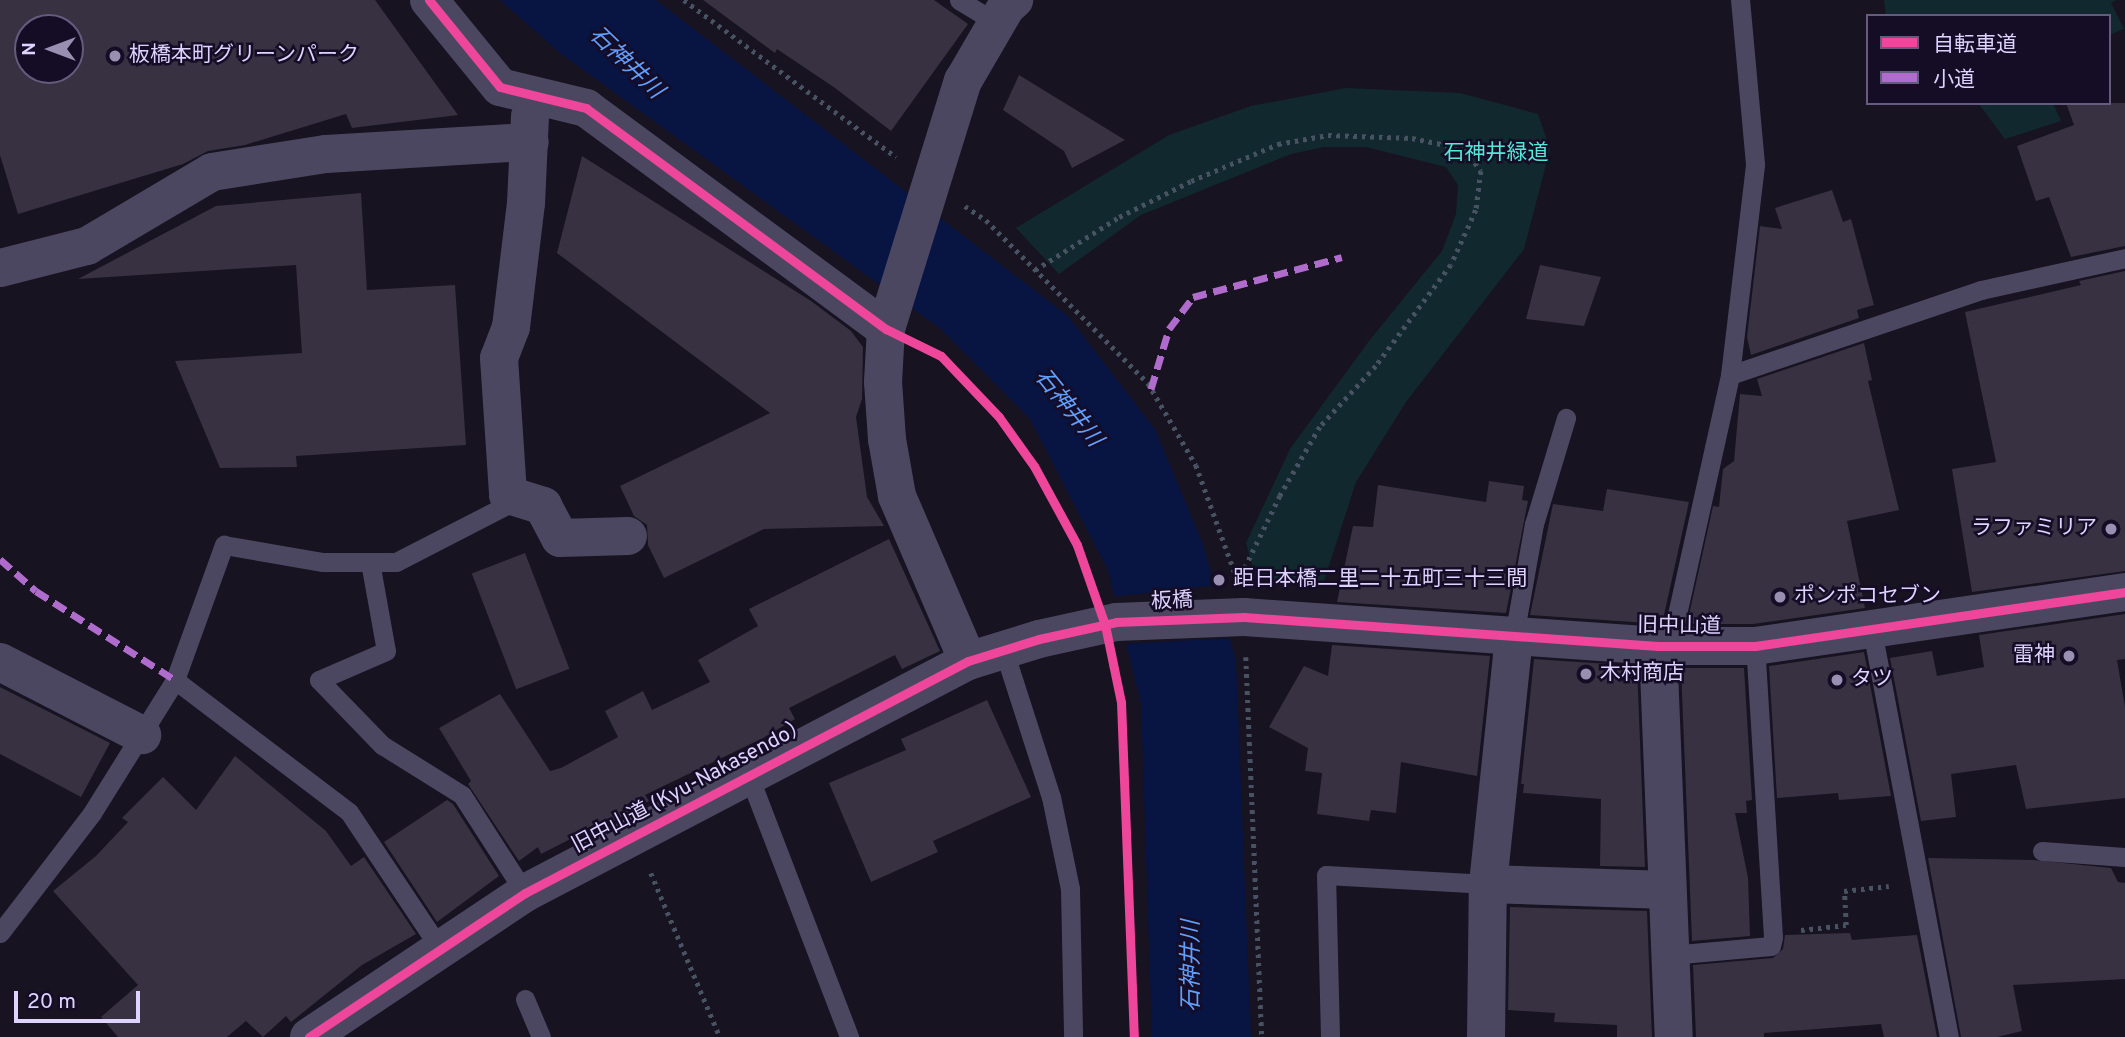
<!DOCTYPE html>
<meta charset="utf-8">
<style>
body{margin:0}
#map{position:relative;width:2125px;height:1037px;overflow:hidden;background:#171320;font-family:Overpass,"Noto Sans JP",sans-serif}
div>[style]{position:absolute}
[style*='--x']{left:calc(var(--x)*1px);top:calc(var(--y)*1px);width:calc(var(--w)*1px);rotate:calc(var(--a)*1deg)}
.green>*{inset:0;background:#11292e}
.water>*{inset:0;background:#081442}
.pier>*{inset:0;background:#171320}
.building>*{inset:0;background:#373142;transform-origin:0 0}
.path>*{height:4.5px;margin-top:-2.25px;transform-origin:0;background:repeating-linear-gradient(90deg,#475263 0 3.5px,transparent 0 8.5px)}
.lane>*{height:19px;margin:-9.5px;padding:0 9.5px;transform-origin:9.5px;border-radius:9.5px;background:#4c4761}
.street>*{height:38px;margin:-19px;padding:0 19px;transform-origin:19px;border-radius:19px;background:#4c4761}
.quiet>*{height:7px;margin-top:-3.5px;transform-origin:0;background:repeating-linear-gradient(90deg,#b06ccc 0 14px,transparent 0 21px)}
.cycleway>*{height:9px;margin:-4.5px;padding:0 4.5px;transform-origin:4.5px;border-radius:4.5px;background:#ed469a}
.dots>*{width:19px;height:19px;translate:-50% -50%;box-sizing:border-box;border:4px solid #150d26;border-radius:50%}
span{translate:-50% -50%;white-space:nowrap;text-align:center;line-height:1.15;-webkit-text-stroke:5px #150d26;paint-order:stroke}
.poi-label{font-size:21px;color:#ded2ff}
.left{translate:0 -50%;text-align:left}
.right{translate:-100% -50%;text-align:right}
.park-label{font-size:21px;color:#55e7d8}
.street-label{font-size:21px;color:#ded2ff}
.water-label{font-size:23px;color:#609eff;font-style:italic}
.legend{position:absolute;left:1866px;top:14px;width:245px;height:91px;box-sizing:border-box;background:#150d26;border:2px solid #655c7d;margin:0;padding:9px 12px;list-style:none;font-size:21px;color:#ded2ff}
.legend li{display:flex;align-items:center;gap:14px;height:35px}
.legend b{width:35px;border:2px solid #655c7d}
.north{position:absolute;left:14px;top:14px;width:70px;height:70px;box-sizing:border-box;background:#150d26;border:2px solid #655c7d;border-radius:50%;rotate:270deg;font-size:19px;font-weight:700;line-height:28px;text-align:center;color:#ded2ff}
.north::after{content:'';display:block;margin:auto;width:24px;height:32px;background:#988fb1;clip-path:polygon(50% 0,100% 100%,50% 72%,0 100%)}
.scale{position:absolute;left:14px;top:991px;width:126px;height:32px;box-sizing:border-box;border:4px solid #ded2ff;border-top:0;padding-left:9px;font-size:21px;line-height:24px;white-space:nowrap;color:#ded2ff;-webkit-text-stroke:5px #150d26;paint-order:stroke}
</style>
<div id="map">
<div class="green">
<i style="clip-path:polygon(1884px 0,2116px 0,2111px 3px,2124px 29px,2109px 35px,2109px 16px,1886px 16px)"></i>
<i style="clip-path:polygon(1346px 88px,1460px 93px,1538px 114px,1550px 149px,1524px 249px,1406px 402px,1356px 482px,1323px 584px,1256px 579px,1246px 543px,1290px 449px,1369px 341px,1442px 251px,1456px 214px,1458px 185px,1446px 167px,1366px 147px,1324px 147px,1291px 154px,1141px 215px,1059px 274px,1016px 228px,1169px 135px,1251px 106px)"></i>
<i style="clip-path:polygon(1978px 103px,2053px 103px,2061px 121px,2005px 139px)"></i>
</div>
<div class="water">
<i style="clip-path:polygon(500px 0,656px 0,1068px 316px,1155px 429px,1203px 544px,1236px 661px,1251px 1037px,1152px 1037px,1141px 703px,1108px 570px,1030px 419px,941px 329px,560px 53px)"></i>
</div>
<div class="pier">
<i style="clip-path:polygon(1218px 585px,1232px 638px,1124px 644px,1111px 597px)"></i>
</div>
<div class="building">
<i style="clip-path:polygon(evenodd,0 0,375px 0,458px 115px,352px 128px,346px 114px,245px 145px,208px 151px,183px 164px,18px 214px,0 155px,0 0,28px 28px,70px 28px,70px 70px,28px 70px,28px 28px)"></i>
<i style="clip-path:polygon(703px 0,934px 0,968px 24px,891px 131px,835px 88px,777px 49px,775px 53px)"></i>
<i style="clip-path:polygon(1019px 75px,1125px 140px,1072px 168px,1064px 151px,1003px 110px)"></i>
<i style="clip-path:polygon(2066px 103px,2125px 103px,2125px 246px,2071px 257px,2049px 197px,2036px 201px,2017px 146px,2074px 125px)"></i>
<i style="clip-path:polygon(582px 156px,811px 301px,851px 331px,863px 347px,862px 399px,856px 417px,867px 497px,884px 526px,764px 529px,664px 578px,648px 545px,647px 525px,634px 516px,620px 486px,770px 413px,557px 253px)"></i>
<i style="clip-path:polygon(1832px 190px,1843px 222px,1851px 219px,1874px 305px,1857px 310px,1859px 318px,1751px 355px,1747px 337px,1760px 226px,1782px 229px,1775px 208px)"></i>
<i style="clip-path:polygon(361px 193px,367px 290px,455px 285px,466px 445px,296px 456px,297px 467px,220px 468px,175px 361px,302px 353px,296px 265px,78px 279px,216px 206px)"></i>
<i style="clip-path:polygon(1540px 265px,1601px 277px,1584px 326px,1526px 319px)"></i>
<i style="clip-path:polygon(2125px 271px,2125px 571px,1972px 592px,1952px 469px,1996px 462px,1965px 312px,2081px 285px,2079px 281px)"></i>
<i style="clip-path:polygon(1864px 343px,1872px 380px,1868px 381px,1899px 510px,1847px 521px,1865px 608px,1753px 624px,1687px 624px,1713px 506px,1719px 507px,1723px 469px,1734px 461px,1740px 394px,1762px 396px,1757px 379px)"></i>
<i style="clip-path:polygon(1489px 481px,1524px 486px,1522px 500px,1528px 501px,1506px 613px,1337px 602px,1353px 526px,1373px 527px,1378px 485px,1486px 502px)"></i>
<i style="clip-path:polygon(1607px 489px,1689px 502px,1662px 624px,1530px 615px,1553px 504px,1603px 511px)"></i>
<i style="clip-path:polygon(889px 539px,940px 651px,902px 669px,895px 655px,789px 708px,795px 719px,763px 738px,645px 795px,649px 801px,600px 829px,598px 825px,541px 854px,538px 847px,519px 861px,468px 784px,471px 781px,439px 728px,500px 694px,550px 771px,561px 768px,618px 737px,605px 711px,643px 691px,652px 710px,710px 682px,698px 660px,758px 626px,749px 609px)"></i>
<i style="left:525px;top:553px;width:124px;height:57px;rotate:69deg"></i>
<i style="clip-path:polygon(2125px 614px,2125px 659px,2117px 660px,2125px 707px,2125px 798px,2026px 809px,2016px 765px,1951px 774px,1956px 817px,1921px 821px,1890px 658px,1932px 651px,1937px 676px,1984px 667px,1979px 635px)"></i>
<i style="clip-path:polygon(1332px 645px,1490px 656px,1477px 776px,1401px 762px,1396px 813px,1371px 810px,1369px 821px,1317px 814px,1322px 773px,1305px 771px,1308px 748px,1269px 727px,1304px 666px,1328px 676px)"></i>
<i style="clip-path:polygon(1864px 652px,1891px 796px,1839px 800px,1838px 793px,1777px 798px,1769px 666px)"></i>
<i style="clip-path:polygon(1534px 659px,1637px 666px,1645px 867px,1600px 866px,1601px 799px,1523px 793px,1524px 784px,1521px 784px)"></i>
<i style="clip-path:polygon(1681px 668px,1744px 668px,1752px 800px,1746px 801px,1747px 813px,1735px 813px,1748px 878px,1750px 936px,1692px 941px)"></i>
<i style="clip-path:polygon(0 687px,110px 743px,81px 797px,0 754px)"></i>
<i style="clip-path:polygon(987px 700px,1031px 797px,933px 841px,938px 852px,871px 882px,829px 783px,906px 750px,901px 739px)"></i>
<i style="clip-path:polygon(235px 756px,326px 831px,351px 866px,364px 857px,416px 934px,362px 965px,291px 1022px,286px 1016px,263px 1037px,246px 1021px,227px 1037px,118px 1037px,101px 1017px,138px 985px,53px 891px,96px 856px,128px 822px,122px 818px,163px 777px,196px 810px)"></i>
<i style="clip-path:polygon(447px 800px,453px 804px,499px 876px,437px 922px,384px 842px)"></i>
<i style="clip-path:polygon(1928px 858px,2034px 860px,2111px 868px,2118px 882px,2125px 883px,2125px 979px,2013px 985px,2022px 1031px,1997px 1037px,1961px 1037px)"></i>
<i style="clip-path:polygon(1510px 907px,1647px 911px,1652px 1037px,1617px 1037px,1617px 1025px,1554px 1022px,1555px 1013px,1508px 1010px)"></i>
<i style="clip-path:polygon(1850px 933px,1852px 940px,1917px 935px,1937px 1037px,1884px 1037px,1881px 1024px,1764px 1033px,1764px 1037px,1696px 1037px,1693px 965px,1773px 958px,1783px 949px,1785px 935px)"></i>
</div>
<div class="path">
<i style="--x:684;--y:0;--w:264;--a:36.5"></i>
<i style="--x:965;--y:206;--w:25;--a:34"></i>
<i style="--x:986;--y:220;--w:230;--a:45.2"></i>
<i style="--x:1148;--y:383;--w:95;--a:59.7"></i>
<i style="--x:1196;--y:465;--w:121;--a:70.2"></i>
<i style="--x:1035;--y:270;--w:99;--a:-32.2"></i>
<i style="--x:1119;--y:217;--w:80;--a:-26.6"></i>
<i style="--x:1191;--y:181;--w:95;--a:-23"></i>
<i style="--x:1278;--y:144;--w:51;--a:-10.2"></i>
<i style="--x:1328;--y:135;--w:84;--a:2"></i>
<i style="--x:1412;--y:138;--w:54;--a:11.7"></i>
<i style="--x:1465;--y:149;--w:27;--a:54"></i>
<i style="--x:1481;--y:171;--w:39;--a:97"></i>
<i style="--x:1476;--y:210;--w:60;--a:114.4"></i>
<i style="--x:1451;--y:265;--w:126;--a:126.6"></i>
<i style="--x:1376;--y:366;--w:83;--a:132.6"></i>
<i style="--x:1320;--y:427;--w:80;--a:120.1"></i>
<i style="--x:1280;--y:496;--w:89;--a:116"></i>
<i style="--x:924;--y:347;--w:19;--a:28"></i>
<i style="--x:941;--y:356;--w:84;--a:46.4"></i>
<i style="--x:999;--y:417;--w:60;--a:54.5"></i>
<i style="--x:1034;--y:466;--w:90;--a:61.4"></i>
<i style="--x:1077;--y:545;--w:42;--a:70.7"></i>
<i style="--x:1246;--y:657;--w:380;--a:87.6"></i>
<i style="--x:1112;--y:665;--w:38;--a:76"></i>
<i style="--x:1121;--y:702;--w:335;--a:87.8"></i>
<i style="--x:651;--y:873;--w:178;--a:67.2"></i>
<i style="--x:1801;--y:930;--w:45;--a:-6.3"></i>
<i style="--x:1846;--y:925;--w:34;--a:-93"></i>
<i style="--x:1844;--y:891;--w:45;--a:-6.3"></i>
</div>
<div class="lane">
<i style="--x:959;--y:0;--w:44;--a:31.2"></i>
<i style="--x:1730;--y:375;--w:265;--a:-18.7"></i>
<i style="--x:1981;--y:290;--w:148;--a:-12.5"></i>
<i style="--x:370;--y:562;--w:90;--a:79.8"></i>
<i style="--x:386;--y:651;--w:73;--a:156.6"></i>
<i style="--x:319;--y:680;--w:91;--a:45.9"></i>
<i style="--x:382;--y:745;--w:94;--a:32"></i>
<i style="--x:462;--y:795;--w:117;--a:57.3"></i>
<i style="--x:1872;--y:630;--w:414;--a:79.3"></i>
<i style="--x:1514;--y:636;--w:114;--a:-79.9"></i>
<i style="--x:1534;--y:524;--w:111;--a:-73.2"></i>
<i style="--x:1670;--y:646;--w:278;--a:-77.5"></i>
<i style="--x:1730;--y:375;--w:212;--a:-83.2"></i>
<i style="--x:1755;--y:164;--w:165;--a:-95.2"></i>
<i style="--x:1004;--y:651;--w:153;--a:72.2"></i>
<i style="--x:1051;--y:797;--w:94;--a:78.3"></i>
<i style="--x:1070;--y:889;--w:148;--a:88.8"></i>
<i style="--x:175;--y:680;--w:218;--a:37.2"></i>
<i style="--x:349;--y:812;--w:166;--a:56.3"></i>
<i style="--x:749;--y:776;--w:280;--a:69"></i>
<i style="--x:2042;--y:851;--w:83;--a:4.1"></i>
<i style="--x:0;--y:933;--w:151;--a:-52.5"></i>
<i style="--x:92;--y:813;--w:157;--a:-58"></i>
<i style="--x:175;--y:680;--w:144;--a:-70.1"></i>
<i style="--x:224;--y:545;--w:99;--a:9.8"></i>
<i style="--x:322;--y:562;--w:74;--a:0"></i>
<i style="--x:396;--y:562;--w:127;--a:-27.2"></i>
<i style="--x:509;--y:504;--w:9;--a:-96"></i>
<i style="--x:1670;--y:955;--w:101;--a:-5.1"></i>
<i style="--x:1771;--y:946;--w:9;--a:-77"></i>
<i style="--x:1773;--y:937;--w:292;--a:-93.5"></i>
<i style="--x:525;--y:999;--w:41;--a:67.2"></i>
<i style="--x:1330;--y:1037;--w:162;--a:-91.4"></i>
<i style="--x:1326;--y:875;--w:162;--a:3.2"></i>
</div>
<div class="street">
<i style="--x:429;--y:0;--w:112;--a:50.8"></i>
<i style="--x:500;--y:87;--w:89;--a:13.7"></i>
<i style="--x:586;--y:108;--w:373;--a:36.4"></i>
<i style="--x:530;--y:116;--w:87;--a:92.6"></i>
<i style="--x:526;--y:203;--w:125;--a:96.9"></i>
<i style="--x:511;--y:327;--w:33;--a:111"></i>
<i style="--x:499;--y:358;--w:137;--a:86.2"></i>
<i style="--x:508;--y:495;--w:37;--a:17"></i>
<i style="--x:543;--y:506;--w:36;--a:62"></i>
<i style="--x:560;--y:538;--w:68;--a:-1.7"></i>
<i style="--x:0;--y:268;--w:90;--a:-14.2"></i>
<i style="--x:87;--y:246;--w:145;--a:-30.6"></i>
<i style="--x:212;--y:172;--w:115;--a:-9"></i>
<i style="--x:326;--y:154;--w:204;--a:-3.4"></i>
<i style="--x:1658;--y:646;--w:391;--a:87.7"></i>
<i style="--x:968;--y:661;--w:180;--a:-113.3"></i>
<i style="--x:897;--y:496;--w:58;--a:-100"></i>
<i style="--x:887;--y:439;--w:57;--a:-94"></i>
<i style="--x:883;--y:382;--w:53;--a:-86.8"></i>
<i style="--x:886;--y:329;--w:260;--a:-72.8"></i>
<i style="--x:963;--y:81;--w:86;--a:-59.8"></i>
<i style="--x:1006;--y:7;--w:11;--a:-41"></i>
<i style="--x:0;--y:662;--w:160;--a:27.2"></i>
<i style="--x:1488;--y:884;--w:179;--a:1.9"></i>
<i style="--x:309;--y:1037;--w:260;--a:-33.7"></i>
<i style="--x:525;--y:893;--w:500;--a:-27.64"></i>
<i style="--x:968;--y:661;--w:74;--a:-17.2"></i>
<i style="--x:1039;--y:639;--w:79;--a:-12.4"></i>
<i style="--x:1116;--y:622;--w:128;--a:-2.2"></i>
<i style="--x:1244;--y:617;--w:415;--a:4"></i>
<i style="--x:1658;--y:646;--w:97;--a:0"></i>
<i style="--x:1755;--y:646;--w:374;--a:-8.3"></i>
<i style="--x:1486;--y:1037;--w:153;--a:-89.3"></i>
<i style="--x:1488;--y:884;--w:249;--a:-84"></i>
</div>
<div class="quiet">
<i style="--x:1151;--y:389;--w:63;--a:-73.3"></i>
<i style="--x:1169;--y:329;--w:40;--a:-53"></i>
<i style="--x:1193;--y:297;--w:154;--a:-15"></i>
<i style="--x:0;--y:559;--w:48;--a:41.6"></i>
<i style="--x:36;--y:591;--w:165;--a:32.6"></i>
</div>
<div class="cycleway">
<i style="--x:429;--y:0;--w:112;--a:50.8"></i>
<i style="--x:500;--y:87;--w:89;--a:13.7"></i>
<i style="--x:586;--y:108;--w:373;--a:36.4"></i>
<i style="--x:886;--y:329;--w:61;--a:26.1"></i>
<i style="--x:941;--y:356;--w:84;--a:46.4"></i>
<i style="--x:999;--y:417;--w:60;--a:54.5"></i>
<i style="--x:1034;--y:466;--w:90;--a:61.4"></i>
<i style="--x:1077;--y:545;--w:85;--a:70.7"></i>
<i style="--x:1105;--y:625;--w:79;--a:78.3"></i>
<i style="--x:1121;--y:702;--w:335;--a:87.8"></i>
<i style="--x:309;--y:1037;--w:260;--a:-33.7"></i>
<i style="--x:525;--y:893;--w:500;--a:-27.64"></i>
<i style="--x:968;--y:661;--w:74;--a:-17.2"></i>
<i style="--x:1039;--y:639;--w:79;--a:-12.4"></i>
<i style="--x:1116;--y:622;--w:128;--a:-2.2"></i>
<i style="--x:1244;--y:617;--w:415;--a:4"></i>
<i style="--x:1658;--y:646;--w:97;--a:0"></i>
<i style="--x:1755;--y:646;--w:374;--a:-8.3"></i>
</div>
<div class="dots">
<i style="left:115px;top:56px;background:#988fb1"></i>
<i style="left:2111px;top:529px;background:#988fb1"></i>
<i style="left:1219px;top:580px;background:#988fb1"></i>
<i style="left:1780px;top:597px;background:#988fb1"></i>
<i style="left:2069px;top:656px;background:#988fb1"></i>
<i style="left:1586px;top:674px;background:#988fb1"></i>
<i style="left:1837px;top:680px;background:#988fb1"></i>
</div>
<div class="poi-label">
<span class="left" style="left:129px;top:56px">板橋本町グリーンパーク</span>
<span class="right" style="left:2097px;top:529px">ラファミリア</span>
<span class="left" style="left:1233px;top:580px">距日本橋二里二十五町三十三間</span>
<span class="left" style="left:1794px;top:597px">ポンポコセブン</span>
<span class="right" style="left:2055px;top:656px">雷神</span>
<span class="left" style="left:1600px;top:674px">木村商店</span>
<span class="left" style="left:1851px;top:680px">タツ</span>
</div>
<div class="park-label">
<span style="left:1496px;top:154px">石神井緑道</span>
</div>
<div class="street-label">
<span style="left:1172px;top:602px;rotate:-3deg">板橋</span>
<span style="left:1679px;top:627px;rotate:1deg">旧中山道</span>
<span style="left:691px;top:786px;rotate:-28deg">旧中山道 (Kyu-Nakasendo）</span>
</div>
<div class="water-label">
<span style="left:625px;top:64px;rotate:44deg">石神井川</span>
<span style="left:1067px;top:409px;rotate:51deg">石神井川</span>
<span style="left:1193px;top:966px;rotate:-90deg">石神井川</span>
</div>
<ul class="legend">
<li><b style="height:9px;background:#ed469a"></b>自転車道</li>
<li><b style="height:9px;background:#b06ccc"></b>小道</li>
</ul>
<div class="north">N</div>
<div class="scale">20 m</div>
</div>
